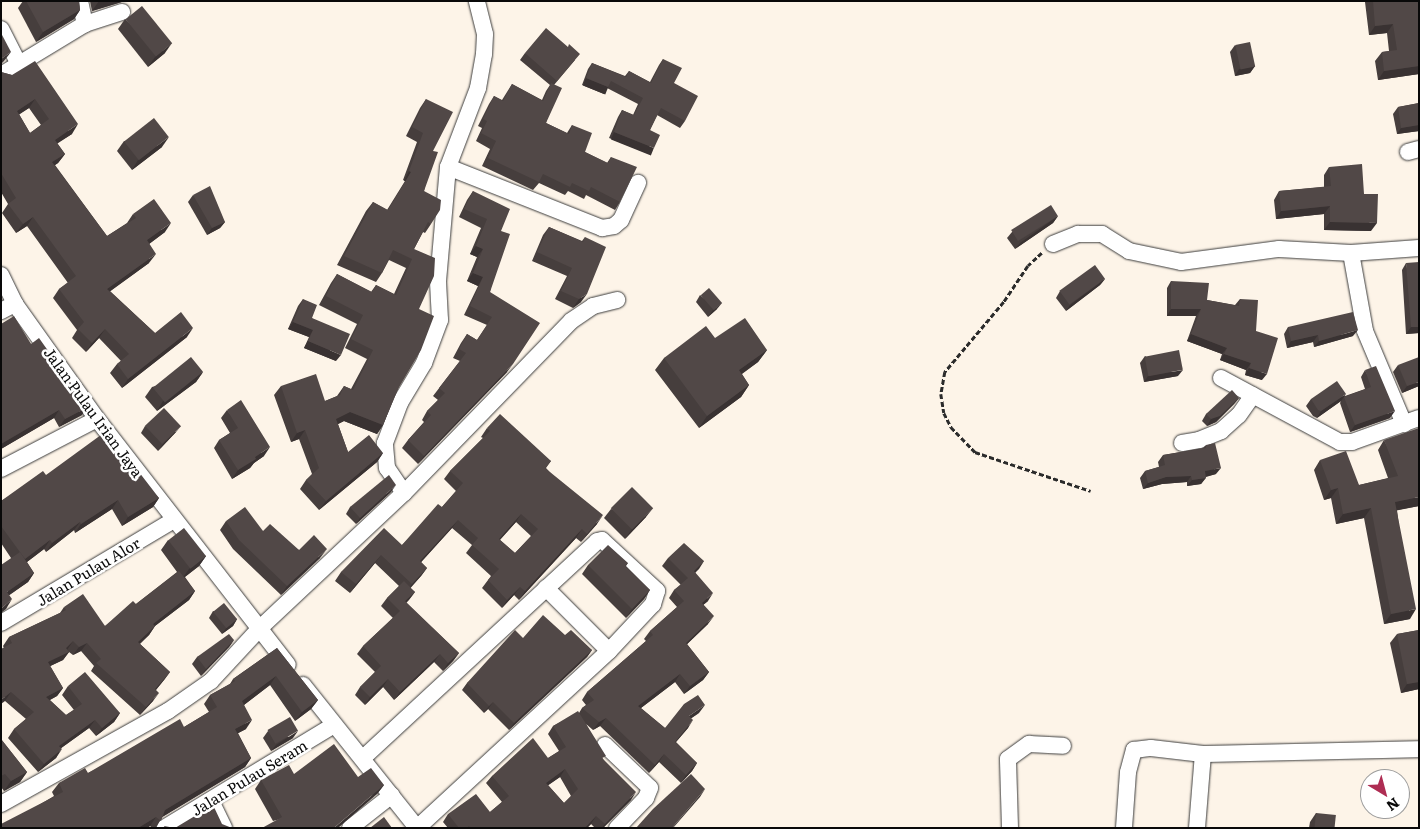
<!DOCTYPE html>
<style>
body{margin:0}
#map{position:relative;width:1420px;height:829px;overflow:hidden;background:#fdf4e8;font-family:Literata,serif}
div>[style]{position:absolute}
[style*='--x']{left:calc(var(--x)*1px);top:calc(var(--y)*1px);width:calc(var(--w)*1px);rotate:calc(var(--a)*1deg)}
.path>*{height:2.5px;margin-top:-1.25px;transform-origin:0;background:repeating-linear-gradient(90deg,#2b2b2b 0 5px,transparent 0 7.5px)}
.roads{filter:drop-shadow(0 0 1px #3c3c3c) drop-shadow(0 0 1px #3c3c3c)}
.minor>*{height:16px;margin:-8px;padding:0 8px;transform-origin:8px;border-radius:8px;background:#fff}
.wall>*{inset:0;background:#463e3d}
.shaded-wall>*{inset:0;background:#393232;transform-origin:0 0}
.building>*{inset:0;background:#514847;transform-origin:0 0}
span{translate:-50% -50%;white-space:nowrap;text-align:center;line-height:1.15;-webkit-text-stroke:5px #fff;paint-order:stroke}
.street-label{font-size:15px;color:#090909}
.frame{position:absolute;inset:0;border:2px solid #090909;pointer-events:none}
.north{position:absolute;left:1360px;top:769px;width:50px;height:50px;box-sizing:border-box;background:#fff;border:1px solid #9d9d9d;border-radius:50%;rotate:143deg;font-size:14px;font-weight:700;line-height:20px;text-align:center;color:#090909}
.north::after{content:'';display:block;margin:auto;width:18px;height:22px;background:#ae2d53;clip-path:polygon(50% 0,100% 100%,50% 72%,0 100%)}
</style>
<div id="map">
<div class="path">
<i style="--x:1042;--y:253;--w:19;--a:137"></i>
<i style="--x:1028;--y:266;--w:43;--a:123.7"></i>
<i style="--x:1004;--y:302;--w:92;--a:130.1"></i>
<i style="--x:945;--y:372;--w:22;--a:100"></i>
<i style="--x:941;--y:394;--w:19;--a:81"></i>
<i style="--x:944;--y:413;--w:16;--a:63"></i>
<i style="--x:951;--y:427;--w:35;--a:46"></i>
<i style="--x:975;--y:452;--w:122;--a:18.6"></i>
</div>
<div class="roads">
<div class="minor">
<i style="--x:80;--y:1;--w:24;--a:78"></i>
<i style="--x:1;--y:29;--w:38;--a:63"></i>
<i style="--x:1;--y:75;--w:98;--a:-31.3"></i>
<i style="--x:85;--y:24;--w:39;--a:-18"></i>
<i style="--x:1408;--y:152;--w:11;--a:-15"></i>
<i style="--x:448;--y:167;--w:166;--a:21.6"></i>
<i style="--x:602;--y:228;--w:12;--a:-9"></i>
<i style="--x:614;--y:226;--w:9;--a:-41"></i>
<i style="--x:621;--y:220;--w:41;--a:-65.3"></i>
<i style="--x:1053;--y:244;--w:27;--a:-22"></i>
<i style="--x:1078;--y:234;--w:24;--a:0"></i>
<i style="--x:1102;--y:234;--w:32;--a:32"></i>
<i style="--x:1129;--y:251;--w:53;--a:11.9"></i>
<i style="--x:1181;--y:262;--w:99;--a:-7.6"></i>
<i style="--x:1279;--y:249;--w:72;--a:3.2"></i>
<i style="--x:1351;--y:253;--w:68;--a:-4.2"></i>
<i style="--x:1351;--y:253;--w:79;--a:79.8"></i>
<i style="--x:1365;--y:331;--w:101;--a:67.2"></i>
<i style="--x:1;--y:275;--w:32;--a:64"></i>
<i style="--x:15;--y:304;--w:141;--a:54.5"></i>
<i style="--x:97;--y:419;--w:311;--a:52.2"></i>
<i style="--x:1;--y:311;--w:16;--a:-27"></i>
<i style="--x:1221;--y:378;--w:135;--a:28.3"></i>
<i style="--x:1340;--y:442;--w:12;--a:0"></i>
<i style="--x:1352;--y:442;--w:71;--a:-19.7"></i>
<i style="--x:1182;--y:443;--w:17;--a:-10"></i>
<i style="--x:1199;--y:440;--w:24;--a:-22"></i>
<i style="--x:1221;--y:431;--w:24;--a:-42"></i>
<i style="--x:1239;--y:415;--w:24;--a:-55"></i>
<i style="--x:1;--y:469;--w:108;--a:-27.5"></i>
<i style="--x:404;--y:493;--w:240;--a:-45.8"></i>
<i style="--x:571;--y:321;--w:27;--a:-34"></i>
<i style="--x:593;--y:306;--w:25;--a:-14"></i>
<i style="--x:546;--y:588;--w:89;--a:45"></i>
<i style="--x:1;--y:623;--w:201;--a:-30.8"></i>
<i style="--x:303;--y:685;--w:183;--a:51.4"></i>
<i style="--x:605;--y:745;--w:62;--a:43.7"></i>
<i style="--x:650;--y:788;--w:11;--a:112"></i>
<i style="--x:646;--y:798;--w:42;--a:134"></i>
<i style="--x:363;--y:758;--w:319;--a:-42.8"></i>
<i style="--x:597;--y:541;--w:5;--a:-11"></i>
<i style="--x:602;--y:540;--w:75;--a:42.8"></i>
<i style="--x:657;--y:591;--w:14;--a:107"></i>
<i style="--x:653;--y:604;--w:64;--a:133.1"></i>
<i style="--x:609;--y:651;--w:261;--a:137.3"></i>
<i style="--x:211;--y:801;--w:30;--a:64"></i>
<i style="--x:1;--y:804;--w:191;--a:-29.1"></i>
<i style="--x:168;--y:711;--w:52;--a:-34.9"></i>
<i style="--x:211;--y:681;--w:72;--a:-47.2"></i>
<i style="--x:260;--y:628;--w:197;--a:-43.2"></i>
<i style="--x:404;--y:493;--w:30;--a:-124"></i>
<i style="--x:387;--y:468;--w:25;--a:-95"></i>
<i style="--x:385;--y:443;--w:43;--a:-69.4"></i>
<i style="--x:400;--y:403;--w:47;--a:-59"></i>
<i style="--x:424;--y:363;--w:46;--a:-69.6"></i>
<i style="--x:440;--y:320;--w:39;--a:-93"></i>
<i style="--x:438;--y:281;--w:114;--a:-85"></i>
<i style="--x:448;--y:167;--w:85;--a:-69.2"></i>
<i style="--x:478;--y:88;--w:35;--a:-80"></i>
<i style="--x:484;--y:54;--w:20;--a:-87"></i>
<i style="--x:485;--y:34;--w:34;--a:-104"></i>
<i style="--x:164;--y:828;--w:199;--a:-31.2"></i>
<i style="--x:350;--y:828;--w:53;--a:-38.2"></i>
<i style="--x:1010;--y:828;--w:69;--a:-91.7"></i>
<i style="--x:1008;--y:759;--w:26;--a:-36"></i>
<i style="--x:1029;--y:744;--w:34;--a:3"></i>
<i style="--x:1124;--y:828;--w:56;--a:-85.9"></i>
<i style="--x:1128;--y:772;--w:23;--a:-75"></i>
<i style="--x:1134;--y:750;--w:17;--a:-7"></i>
<i style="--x:1151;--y:748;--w:52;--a:6.6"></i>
<i style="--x:1197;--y:828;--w:74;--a:-85.4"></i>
<i style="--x:1203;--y:754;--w:216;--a:-1.3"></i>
</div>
</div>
<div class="wall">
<i style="clip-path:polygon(23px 1px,79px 1px,80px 10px,74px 19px,36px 42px,18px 8px)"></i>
<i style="clip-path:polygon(90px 1px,125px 1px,92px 11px)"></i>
<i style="clip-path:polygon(1366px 1px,1419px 1px,1419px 74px,1378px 80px,1375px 61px,1382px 52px,1389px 51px,1387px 33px,1369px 35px,1365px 2px)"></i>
<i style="clip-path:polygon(125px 19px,165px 53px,148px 67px,118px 29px)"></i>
<i style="clip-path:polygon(1235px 45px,1255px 66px,1250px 73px,1235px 76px,1230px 52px)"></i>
<i style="clip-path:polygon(525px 53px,575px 60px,554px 85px,546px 123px,567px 133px,572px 125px,585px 152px,607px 163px,611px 157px,620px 202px,615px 210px,586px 195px,584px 199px,568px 191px,565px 195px,539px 183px,533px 190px,482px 166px,490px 149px,476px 141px,482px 128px,478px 126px,489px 104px,494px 96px,502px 100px,512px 84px,542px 100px,546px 91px,550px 85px,520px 60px)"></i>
<i style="clip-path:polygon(663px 59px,674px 83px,685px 121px,680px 128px,657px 115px,650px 130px,649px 154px,609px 138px,618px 117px,622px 110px,633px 115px,638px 104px,607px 88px,604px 94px,582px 85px,588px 69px,592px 63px,625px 76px,629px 71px,650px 82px,659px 65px)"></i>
<i style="clip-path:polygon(evenodd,1px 72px,12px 75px,72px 134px,57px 143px,65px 154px,58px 163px,55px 165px,107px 236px,127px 223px,133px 214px,165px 232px,149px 244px,149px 263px,110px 291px,155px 333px,187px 337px,122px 388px,110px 373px,117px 364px,121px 361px,99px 338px,86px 352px,72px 338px,77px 330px,53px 298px,59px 289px,68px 283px,27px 226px,16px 233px,2px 213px,8px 204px,1px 192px,1px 72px,29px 108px,41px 125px,30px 133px,19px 114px,29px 108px)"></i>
<i style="clip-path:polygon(426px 99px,433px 151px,424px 191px,431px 224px,425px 233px,423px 232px,414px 249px,419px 309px,398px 389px,383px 425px,377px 434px,344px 421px,338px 424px,348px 452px,383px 453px,377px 462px,319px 510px,300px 489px,306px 480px,312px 474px,299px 439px,291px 442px,274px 395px,281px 386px,325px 401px,337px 396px,344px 386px,351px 389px,367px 359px,345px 348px,357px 324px,319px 305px,331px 283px,337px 274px,371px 292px,376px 285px,394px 294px,406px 268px,389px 260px,382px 273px,376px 282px,337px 265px,366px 211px,373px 202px,387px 210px,405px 181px,403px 180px,417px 142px,406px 136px,420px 108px)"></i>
<i style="clip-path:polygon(1419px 103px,1419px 131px,1397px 134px,1393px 114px,1398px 107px)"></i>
<i style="clip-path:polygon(124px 141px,162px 147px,132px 170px,117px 151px)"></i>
<i style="clip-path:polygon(1329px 167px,1364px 194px,1371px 231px,1324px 230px,1324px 214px,1276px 219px,1274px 200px,1279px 191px,1324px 187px,1324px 175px)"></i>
<i style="clip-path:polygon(473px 191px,501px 231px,490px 292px,507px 372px,418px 464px,402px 448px,408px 440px,424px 422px,422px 420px,427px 411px,438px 400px,433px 396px,460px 361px,453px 358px,461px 343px,467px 334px,477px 340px,487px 325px,464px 315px,478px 286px,467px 281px,477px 257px,470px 254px,481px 228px,459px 217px,467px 200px)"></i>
<i style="clip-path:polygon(193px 195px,225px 222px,220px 228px,207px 235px,188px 202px)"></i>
<i style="clip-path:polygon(1058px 216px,1053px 223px,1015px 249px,1007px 238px,1012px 232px)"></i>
<i style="clip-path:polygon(549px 227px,582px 241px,585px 237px,581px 302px,573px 308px,555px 299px,567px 276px,532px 261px,543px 235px)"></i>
<i style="clip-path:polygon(1406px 263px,1419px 333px,1406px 334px,1402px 270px)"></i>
<i style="clip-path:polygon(1105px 279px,1100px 285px,1066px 311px,1056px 298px,1060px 291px)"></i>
<i style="clip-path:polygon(1171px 281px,1207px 300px,1235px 305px,1240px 299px,1256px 331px,1262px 380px,1245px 375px,1246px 370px,1220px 360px,1222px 354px,1187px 341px,1196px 316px,1167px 316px,1167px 288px)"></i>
<i style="clip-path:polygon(700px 295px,717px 309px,708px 317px,696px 302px)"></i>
<i style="clip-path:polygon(303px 299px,312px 318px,336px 361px,304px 348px,309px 337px,288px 329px,298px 306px)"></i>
<i style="clip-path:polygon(1px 324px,31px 344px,82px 415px,59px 427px,54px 418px,1px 449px)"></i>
<i style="clip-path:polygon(1288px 327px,1353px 336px,1314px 347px,1313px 342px,1287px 348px,1284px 334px)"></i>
<i style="clip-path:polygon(715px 338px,767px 350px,758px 362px,742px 374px,749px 385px,741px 397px,699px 428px,655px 370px,664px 358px)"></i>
<i style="clip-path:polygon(1145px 356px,1178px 376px,1144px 382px,1140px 363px)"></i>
<i style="clip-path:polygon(1398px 365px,1419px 386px,1402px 393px,1393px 372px)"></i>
<i style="clip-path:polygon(1365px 370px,1390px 418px,1350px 432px,1340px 403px,1341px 401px,1317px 418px,1313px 416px,1306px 406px,1311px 399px,1345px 396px,1365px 389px,1361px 377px)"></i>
<i style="clip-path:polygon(203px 372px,196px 382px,157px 411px,145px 397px,152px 387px)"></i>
<i style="clip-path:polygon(1239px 398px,1234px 404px,1216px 422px,1207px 426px,1202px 421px,1206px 414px)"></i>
<i style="clip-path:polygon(227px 410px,264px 456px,254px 463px,250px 468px,232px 479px,214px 448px,219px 440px,230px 433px,221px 418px)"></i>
<i style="clip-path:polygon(145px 426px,176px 432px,158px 451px,141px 433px)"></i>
<i style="clip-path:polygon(evenodd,487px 428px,551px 461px,546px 468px,597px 524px,581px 542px,576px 538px,519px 600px,514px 595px,502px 608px,482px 588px,491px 576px,466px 553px,472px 545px,452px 528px,421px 562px,427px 568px,421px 576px,410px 588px,415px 592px,406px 603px,459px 653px,453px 661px,443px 671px,434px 662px,394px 700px,383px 687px,365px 705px,355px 695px,360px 687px,375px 672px,357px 654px,363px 646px,393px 618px,381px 606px,387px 598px,399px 586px,375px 563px,350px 593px,335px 581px,341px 572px,402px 545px,442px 507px,456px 491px,444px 479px,450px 471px,483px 438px,481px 437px,487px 428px,516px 522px,531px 536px,515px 553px,500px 540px,516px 522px)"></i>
<i style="clip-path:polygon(1384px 440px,1419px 506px,1397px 510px,1410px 619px,1384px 624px,1364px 518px,1336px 524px,1331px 498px,1324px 500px,1314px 470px,1320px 460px,1359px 485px,1388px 478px,1378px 450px)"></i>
<i style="clip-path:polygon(1206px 445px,1216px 474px,1206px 477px,1201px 484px,1187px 486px,1187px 482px,1162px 484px,1143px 489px,1140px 478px,1145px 471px,1159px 467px,1158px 462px,1163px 455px,1203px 448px)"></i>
<i style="clip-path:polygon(127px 466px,159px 498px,153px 507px,122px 526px,112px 509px,75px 533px,74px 530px,46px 552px,44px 549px,27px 562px,34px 573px,28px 582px,9px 595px,6px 609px,11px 558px,1px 543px,1px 501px,46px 475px)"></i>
<i style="clip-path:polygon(391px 492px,356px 524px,346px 514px,350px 507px)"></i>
<i style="clip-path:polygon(611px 509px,646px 517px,625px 539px,604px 518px)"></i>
<i style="clip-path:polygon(226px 521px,263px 531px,299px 550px,320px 558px,281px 595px,233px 549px,220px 530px)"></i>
<i style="clip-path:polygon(168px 540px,206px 556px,199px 566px,185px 577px,195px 591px,189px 600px,155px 626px,149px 635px,140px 644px,170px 672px,164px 680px,156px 690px,153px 701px,140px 715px,91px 671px,94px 666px,81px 651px,73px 655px,69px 652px,63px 660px,50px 666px,63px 688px,57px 696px,50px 700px,66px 715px,74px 710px,62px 695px,68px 686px,120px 713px,114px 722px,96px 736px,89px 728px,61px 748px,56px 758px,38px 772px,8px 738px,14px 729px,26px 719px,5px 701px,4px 648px,3px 646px,9px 637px,60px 613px,64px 607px,105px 626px,136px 604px,177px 572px,161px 550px)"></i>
<i style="clip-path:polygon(evenodd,668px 558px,704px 561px,695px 572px,708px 601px,703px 605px,708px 624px,687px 644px,709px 672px,703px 680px,684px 694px,675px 682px,641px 708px,665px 728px,699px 713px,691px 718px,688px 728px,676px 742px,697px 763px,692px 771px,681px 783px,659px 762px,649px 773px,600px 726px,593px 730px,586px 724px,603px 759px,631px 800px,603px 828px,595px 828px,591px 824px,587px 828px,448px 828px,443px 822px,448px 814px,490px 812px,502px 802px,486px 783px,492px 776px,548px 758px,559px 751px,548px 734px,553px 726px,579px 713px,582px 708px,586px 705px,582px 700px,587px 692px,646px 641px,644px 639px,650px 631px,677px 607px,669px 598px,674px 590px,681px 585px,662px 566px,668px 558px,560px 777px,571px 796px,564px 803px,548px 785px,560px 777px)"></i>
<i style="clip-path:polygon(628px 563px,626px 566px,650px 590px,644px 599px,626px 618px,582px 574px,588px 565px)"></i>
<i style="clip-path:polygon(213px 611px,237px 619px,233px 626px,222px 634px,209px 618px)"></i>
<i style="clip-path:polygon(1419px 630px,1419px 689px,1401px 693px,1390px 643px,1397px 634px)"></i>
<i style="clip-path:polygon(565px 635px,592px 650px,587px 657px,509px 730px,488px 709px,484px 713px,462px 690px,467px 683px,523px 638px)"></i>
<i style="clip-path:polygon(234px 640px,229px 647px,201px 676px,192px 664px,197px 657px)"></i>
<i style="clip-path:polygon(277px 648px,318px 700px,311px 709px,295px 721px,270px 685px,244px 705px,246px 729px,238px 733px,251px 758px,245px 767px,162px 817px,156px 828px,152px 828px,150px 826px,147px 828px,1px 828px,54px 796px,52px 792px,59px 783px,88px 773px,184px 727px,209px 712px,204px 704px,210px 695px,230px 684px,233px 679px)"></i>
<i style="clip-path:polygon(268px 731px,293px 738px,271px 751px,263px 738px)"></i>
<i style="clip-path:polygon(1px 739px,27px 772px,20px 782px,4px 791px,1px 787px)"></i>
<i style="clip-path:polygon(294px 774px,358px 777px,384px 785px,377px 794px,273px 821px,255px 789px,261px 780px)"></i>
<i style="clip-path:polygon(1316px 813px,1335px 828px,1309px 828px,1310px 822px)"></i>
</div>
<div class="shaded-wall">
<i style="clip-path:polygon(99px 1px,125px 1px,92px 11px)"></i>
<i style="clip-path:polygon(80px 10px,74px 19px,36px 42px,43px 32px)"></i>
<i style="clip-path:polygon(1393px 24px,1387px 33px,1369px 35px,1375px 26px)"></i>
<i style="clip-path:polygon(172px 43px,165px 53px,148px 67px,155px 57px)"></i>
<i style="clip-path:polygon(11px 52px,4px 61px,1px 64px,1px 59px)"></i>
<i style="clip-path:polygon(1255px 66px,1250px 73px,1235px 76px,1239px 69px)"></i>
<i style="clip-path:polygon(1419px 66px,1419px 74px,1378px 80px,1384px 71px)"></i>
<i style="left:586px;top:78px;width:24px;height:8px;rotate:22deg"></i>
<i style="clip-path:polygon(35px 99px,29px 108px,11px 120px,17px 111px)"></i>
<i style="clip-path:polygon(78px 124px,72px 134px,49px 149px,55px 140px)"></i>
<i style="clip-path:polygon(1419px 125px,1419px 131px,1397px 134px,1401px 128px)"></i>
<i style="left:614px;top:132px;width:43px;height:8px;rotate:22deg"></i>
<i style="clip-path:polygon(169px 137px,162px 147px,132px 170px,138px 160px)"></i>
<i style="clip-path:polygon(65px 154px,58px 163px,46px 171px,52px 162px)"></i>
<i style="left:409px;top:171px;width:2px;height:11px;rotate:27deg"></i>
<i style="clip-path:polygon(1330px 206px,1324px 214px,1276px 219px,1281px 211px)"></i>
<i style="clip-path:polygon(1058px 216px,1053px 223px,1015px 249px,1020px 243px)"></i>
<i style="clip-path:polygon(33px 217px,27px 226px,16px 233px,23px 224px)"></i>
<i style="clip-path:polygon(225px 222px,220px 228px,207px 235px,212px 228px)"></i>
<i style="clip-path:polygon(1330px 222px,1377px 223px,1371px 231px,1324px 230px)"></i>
<i style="clip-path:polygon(171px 223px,165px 232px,141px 250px,147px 240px)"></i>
<i style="clip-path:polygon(476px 246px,483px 249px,477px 257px,470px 254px)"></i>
<i style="clip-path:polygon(156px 254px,149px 263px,101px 298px,107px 289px)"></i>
<i style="clip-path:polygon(473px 273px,483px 277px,478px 286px,467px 281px)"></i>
<i style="clip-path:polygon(1105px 279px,1100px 285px,1066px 311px,1070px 305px)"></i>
<i style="clip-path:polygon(587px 294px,581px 302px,573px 308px,579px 299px)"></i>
<i style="clip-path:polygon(722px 303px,717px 309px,708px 317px,713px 310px)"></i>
<i style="clip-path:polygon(1171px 309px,1201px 309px,1196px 316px,1167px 316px)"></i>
<i style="clip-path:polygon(293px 322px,313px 330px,309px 337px,288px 329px)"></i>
<i style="clip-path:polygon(1411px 327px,1419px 327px,1419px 333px,1406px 334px)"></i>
<i style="clip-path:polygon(193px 328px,187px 337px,122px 388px,128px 379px)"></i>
<i style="clip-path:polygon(105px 329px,99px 338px,86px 352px,92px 343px)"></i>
<i style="clip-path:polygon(1358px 330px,1353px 336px,1314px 347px,1319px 341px)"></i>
<i style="clip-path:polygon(1191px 334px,1227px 348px,1222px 354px,1187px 341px)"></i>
<i style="clip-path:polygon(1318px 335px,1313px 342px,1287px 348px,1291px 341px)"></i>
<i style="clip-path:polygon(308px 341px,341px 355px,336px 361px,304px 348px)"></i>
<i style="clip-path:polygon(767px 350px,758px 362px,730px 382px,739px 370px)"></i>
<i style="clip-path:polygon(1224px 354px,1251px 363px,1246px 370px,1220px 360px)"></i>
<i style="clip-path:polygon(513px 364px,507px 372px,418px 464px,424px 456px)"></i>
<i style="clip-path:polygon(1249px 368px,1267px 374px,1262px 380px,1245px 375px)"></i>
<i style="clip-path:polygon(1183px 370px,1178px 376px,1144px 382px,1148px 376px)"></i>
<i style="clip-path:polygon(203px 372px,196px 382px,157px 411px,163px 401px)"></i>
<i style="clip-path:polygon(1419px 382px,1419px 386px,1402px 393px,1407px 386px)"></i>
<i style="clip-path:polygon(749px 385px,741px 397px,699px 428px,707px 416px)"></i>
<i style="clip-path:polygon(1346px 394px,1341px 401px,1317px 418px,1321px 411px)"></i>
<i style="clip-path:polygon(1239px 398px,1234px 404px,1216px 422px,1207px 426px,1211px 419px)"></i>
<i style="clip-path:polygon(88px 407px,82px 415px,59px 427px,65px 419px)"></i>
<i style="clip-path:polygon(59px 410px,54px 418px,1px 449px,1px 444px)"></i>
<i style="clip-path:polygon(1395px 411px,1390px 418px,1350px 432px,1355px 425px)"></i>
<i style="clip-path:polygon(350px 412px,383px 425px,377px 434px,344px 421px,330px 428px,336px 419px)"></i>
<i style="clip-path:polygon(181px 426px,176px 432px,158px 451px,163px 444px)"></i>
<i style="clip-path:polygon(305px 430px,299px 439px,291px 442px,297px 433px)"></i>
<i style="clip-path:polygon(270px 447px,264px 456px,254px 463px,250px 468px,232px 479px,238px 470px,255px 457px)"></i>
<i style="clip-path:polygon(383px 453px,377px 462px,319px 510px,326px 501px)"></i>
<i style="clip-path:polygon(1221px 468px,1216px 474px,1200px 478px,1205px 471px)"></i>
<i style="clip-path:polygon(1191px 476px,1187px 482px,1162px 484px,1143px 489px,1148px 483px,1166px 477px)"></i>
<i style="clip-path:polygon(1206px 478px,1201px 484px,1187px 486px,1192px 480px)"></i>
<i style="clip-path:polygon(396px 485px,391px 492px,356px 524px,360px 518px)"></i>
<i style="clip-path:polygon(1338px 488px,1331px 498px,1324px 500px,1331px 490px)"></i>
<i style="clip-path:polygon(1419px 497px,1419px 506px,1389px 512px,1395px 502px)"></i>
<i style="clip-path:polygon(159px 498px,153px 507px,122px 526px,128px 517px)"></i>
<i style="clip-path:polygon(118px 500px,112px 509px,75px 533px,81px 524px)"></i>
<i style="clip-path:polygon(653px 508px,646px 517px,625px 539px,632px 529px)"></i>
<i style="clip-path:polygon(1371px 508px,1364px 518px,1336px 524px,1343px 514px)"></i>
<i style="clip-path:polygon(521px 514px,516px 522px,493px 547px,499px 539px)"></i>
<i style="clip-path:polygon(603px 515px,597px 524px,581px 542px,587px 534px)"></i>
<i style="clip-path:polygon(458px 520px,452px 528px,414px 570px,420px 561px)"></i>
<i style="clip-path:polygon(80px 522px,74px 530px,46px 552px,52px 543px)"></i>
<i style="clip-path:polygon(582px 529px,576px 538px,519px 600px,525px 591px)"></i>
<i style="clip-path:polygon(50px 540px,44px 549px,19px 568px,25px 559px)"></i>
<i style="clip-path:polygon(327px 549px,320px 558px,281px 595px,287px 586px)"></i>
<i style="clip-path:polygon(381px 555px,375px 563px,350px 593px,356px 584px)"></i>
<i style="clip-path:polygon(206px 556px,199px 566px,182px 579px,189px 569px)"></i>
<i style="clip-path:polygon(704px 561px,699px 569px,689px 579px,694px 571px)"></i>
<i style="clip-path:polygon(427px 568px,421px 576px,407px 592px,412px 584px)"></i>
<i style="clip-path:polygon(34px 573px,28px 582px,1px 601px,7px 592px)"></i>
<i style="clip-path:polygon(520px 587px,514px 595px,502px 608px,507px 600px)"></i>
<i style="clip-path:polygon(650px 590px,644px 599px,626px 618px,632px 609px)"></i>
<i style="clip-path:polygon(195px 591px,189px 600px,147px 632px,153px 624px)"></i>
<i style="clip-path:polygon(415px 592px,409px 600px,400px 609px,405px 601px)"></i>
<i style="clip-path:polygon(713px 593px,708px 601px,696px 611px,702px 603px)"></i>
<i style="clip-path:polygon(12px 599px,6px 609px,1px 613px,1px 609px)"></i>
<i style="clip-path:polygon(1416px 609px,1410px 619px,1384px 624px,1391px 614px)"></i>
<i style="clip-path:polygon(714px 616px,708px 624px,680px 651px,686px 643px)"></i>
<i style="clip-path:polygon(237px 619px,233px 626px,222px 634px,227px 627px)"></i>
<i style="clip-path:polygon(155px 626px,149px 635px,132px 650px,138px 642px)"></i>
<i style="clip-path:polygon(234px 640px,229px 647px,201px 676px,206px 669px)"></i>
<i style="clip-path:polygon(73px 641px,67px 650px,69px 652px,63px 660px,42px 670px,48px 662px,66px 648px)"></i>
<i style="clip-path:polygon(87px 643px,81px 651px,73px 655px,79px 647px)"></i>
<i style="clip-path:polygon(592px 650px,587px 657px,509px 730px,514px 723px)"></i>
<i style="clip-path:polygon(459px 653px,453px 661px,443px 671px,448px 663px)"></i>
<i style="clip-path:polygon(440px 654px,434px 662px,394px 700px,400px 692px)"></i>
<i style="clip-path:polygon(170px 672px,164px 680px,149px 698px,155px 689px)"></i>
<i style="clip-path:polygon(709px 672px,703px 680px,684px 694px,690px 686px)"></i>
<i style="clip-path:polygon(680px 674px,675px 682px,633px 714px,638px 706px)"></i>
<i style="clip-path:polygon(276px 676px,270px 685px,236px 711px,242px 701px)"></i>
<i style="clip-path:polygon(388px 679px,383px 687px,365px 705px,370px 697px)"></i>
<i style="clip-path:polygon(1419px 682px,1419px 689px,1401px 693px,1407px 684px)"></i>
<i style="clip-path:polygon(63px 688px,57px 696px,40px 705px,46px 697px)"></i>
<i style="clip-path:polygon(11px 692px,5px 701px,1px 704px,1px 700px)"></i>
<i style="clip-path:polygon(159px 693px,153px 701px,140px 715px,146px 707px)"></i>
<i style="clip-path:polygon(318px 700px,311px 709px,295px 721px,302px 712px)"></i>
<i style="clip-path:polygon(493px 702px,488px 709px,484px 713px,489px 706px)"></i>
<i style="clip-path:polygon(705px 705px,699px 713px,683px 724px,689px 716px)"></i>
<i style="clip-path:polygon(120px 713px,114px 722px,96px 736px,102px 728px)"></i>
<i style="clip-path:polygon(606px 718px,600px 726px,593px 730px,599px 722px)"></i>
<i style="clip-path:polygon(95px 720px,89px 728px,53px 754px,59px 746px)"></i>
<i style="clip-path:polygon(252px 720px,246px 729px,229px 738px,235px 729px)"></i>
<i style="clip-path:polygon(693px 720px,688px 728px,669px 750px,675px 742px)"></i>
<i style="clip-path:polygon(298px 731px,293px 738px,271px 751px,276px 745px)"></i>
<i style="clip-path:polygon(62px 749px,56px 758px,38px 772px,44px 764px)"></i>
<i style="clip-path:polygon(664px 754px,659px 762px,649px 773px,655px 765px)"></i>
<i style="clip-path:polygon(251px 758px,245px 767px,159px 819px,165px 810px)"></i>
<i style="clip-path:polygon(697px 763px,692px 771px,681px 783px,686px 775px)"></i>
<i style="clip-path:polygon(565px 769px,560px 777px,540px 791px,546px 783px)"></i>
<i style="clip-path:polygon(27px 772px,20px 782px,4px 791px,11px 781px)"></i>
<i style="clip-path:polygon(384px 785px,377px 794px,338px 828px,334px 828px)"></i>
<i style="clip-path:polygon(705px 789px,700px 797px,673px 828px,672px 828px)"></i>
<i style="clip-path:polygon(636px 792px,631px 800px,603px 828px,602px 828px,605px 824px)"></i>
<i style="clip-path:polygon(596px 816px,591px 824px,587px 828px,585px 828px)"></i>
<i style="clip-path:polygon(156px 817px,150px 826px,147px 828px,138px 828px)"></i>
</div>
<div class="building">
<i style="clip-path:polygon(26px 1px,79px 1px,80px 10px,43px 32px)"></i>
<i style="clip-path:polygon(1373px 1px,1419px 1px,1419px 66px,1384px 71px,1382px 52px,1397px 50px,1393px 24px,1375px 26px)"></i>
<i style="left:142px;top:6px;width:48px;height:21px;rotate:51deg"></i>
<i style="clip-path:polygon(546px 28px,568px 47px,569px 44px,580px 54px,557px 81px,525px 53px)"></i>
<i style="clip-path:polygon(1px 33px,11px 52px,1px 59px)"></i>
<i style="left:1250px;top:42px;width:25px;height:15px;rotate:78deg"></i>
<i style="clip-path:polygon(663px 59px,682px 68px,674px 83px,698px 96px,685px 121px,661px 108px,650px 130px,660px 135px,654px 148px,614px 132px,622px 110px,634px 115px,643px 98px,611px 81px,608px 87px,586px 78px,592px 63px,626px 77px,629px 71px,651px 83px)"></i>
<i style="clip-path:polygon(evenodd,35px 61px,78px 124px,55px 140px,65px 154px,52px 162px,107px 236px,136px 218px,133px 214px,154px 199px,171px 223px,147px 240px,156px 254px,107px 289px,155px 333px,181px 312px,193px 328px,128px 379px,117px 364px,129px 354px,105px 329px,92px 343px,78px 329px,84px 322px,59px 289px,76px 276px,33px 217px,23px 224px,8px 204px,16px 198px,1px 173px,1px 72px,12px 75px,35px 61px,35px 99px,49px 119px,30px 133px,17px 111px,35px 99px)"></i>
<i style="clip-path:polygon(551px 83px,562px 88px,546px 123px,569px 134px,572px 125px,592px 133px,585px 152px,608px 163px,611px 157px,637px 167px,620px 202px,591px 187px,589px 191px,572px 183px,570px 187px,543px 174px,539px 182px,488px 158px,496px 141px,481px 133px,487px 121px,483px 119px,494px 96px,503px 101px,512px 84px,543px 101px)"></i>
<i style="clip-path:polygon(426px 99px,453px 112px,433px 151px,438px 152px,424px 191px,441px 200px,440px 210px,431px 224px,428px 222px,414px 249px,435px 258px,434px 276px,419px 309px,434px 316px,421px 350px,398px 389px,383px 425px,350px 412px,336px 419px,348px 452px,369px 435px,383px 453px,326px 501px,306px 480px,319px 468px,305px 430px,297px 433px,281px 386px,316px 374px,325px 401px,340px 395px,344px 386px,353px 390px,373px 350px,351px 339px,363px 315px,326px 296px,337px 274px,372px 292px,376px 285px,396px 295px,412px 259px,393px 250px,382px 273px,344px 256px,373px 202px,388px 210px,411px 172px,409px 171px,423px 133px,412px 127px)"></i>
<i style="clip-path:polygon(1419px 103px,1419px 125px,1401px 128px,1398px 107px)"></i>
<i style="left:154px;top:118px;width:24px;height:38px;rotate:52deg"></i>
<i style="clip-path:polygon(1362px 164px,1364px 194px,1378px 194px,1377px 223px,1330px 222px,1330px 206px,1281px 211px,1279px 191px,1331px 186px,1329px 167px)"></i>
<i style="clip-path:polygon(210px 186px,225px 222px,212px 228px,193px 195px)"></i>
<i style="clip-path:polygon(473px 191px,510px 209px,501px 231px,510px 234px,490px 292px,540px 323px,513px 364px,424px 456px,408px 440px,431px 415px,427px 411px,445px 393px,439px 388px,466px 353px,459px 349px,467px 334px,477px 340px,492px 317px,470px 306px,483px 277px,473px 273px,483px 249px,476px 246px,487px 219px,464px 209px)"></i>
<i style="left:1051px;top:205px;width:13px;height:47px;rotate:58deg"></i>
<i style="clip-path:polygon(549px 227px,583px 242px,585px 237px,606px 247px,587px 294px,579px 299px,561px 291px,572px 268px,537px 252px)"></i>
<i style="clip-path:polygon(1419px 262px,1419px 327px,1411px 327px,1406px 263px)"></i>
<i style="left:1095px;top:265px;width:17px;height:44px;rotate:54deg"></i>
<i style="clip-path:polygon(1171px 281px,1209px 283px,1207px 300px,1239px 306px,1240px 299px,1258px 300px,1256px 331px,1278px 338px,1267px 374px,1249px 368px,1251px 363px,1224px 354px,1227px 348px,1191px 334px,1201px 309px,1171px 309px)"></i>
<i style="left:709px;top:288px;width:20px;height:11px;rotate:49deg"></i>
<i style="clip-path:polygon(303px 299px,317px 305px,312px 318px,350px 334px,341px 355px,308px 341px,313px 330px,293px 322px)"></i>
<i style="clip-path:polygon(1353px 312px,1358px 330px,1319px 341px,1318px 335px,1291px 341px,1288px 327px)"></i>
<i style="clip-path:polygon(14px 316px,31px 344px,39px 338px,88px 407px,65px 419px,59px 410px,1px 444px,1px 324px)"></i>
<i style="clip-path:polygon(745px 318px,767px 350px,739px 370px,749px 385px,707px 416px,664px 358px,706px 326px,715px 338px)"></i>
<i style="left:1179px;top:350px;width:20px;height:35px;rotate:79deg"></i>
<i style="left:191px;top:357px;width:19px;height:49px;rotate:51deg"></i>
<i style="clip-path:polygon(1419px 357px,1419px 382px,1407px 386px,1398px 365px)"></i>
<i style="clip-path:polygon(1376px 366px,1395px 411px,1355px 425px,1344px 397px,1371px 387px,1365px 370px)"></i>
<i style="clip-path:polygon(1337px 381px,1346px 394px,1321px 411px,1318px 410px,1311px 399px)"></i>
<i style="clip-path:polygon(1232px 390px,1239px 398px,1220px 416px,1211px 419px,1206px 414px)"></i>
<i style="clip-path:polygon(241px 400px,270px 447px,255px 457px,256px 459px,238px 470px,219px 440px,238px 428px,227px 410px)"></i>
<i style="left:164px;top:408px;width:25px;height:26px;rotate:47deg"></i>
<i style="clip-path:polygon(evenodd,500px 414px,551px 461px,545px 468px,603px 515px,587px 534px,582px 529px,525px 591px,520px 587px,507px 600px,488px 580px,499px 569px,472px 545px,478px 538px,458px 520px,420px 561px,427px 568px,412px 584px,381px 555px,356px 584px,341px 572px,384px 528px,402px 545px,438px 504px,442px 507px,463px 483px,450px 471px,490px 431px,487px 428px,500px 414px,521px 514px,538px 529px,515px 553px,499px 539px,521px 514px)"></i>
<i style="clip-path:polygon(1419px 428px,1419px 497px,1395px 502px,1416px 609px,1391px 614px,1371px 508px,1343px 514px,1338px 488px,1331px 490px,1320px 460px,1346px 451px,1359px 485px,1398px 476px,1384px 440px)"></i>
<i style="clip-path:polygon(105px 432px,127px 466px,132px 463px,159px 498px,128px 517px,118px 500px,81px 524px,80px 522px,52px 543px,50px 540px,25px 559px,1px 526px,1px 501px,43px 471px,46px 475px)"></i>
<i style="clip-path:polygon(1215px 443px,1221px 468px,1205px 471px,1206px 478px,1192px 480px,1191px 476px,1166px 477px,1148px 483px,1145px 471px,1165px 465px,1163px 455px,1206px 448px,1206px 445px)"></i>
<i style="clip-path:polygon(389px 475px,396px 485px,360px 518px,350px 507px)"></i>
<i style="left:632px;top:487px;width:30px;height:30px;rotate:45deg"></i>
<i style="clip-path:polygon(245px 507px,263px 531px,270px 524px,299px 550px,314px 535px,327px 549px,287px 586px,239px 540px,226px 521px)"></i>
<i style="left:184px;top:528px;width:36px;height:20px;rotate:52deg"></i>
<i style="clip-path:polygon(684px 543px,704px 561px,694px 571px,713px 593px,702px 603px,714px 616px,686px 643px,709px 672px,690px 686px,680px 674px,638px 706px,665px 728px,684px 704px,698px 695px,705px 705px,689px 716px,693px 720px,675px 742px,697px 763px,686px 775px,664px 754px,655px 765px,606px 718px,599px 722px,582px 708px,594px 700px,587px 692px,653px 635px,650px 631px,684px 601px,674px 590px,688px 578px,668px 558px)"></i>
<i style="clip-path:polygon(608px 545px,628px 563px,625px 566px,650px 590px,632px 609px,588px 565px)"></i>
<i style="clip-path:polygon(20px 552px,34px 573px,7px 592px,12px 599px,1px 609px,1px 565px)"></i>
<i style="clip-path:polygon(179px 571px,195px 591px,153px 624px,155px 626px,138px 642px,170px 672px,155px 689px,159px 693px,146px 707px,96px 663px,101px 659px,87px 643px,79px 647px,73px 641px,66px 648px,69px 652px,48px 662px,63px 688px,46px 697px,66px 715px,82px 704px,68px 686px,85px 672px,120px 713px,102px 728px,95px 720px,59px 746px,62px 749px,44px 764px,14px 729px,34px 712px,11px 692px,1px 700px,1px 649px,12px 643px,9px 637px,66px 610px,64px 607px,83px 594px,105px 626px,133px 601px,136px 604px)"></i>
<i style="clip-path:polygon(404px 581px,415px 592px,405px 601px,459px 653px,448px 663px,440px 654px,400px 692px,388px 679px,370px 697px,360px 687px,381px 666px,363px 646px,400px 611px,387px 598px)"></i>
<i style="left:224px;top:603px;width:21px;height:14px;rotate:51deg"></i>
<i style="clip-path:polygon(543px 615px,565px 635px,571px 630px,592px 650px,514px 723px,493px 702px,489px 706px,467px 683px,515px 630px,523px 638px)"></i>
<i style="clip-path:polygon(1419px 630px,1419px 682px,1407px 684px,1397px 634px)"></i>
<i style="clip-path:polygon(229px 634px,234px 640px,206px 669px,197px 657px)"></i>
<i style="clip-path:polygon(277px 648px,318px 700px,302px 712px,276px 676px,242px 701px,252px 720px,235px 729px,251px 758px,165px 810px,161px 821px,156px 817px,138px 828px,1px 828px,1px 824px,63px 792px,59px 783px,85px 768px,88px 773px,180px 719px,184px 727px,217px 707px,210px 695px,235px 681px,233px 679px)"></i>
<i style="clip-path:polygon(evenodd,578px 711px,606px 756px,602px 758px,636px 792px,605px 824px,596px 816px,585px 828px,470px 828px,469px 826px,467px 828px,459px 828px,448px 814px,476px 794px,490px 812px,509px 796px,492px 776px,533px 738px,548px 758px,566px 747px,553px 726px,578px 711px,565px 769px,578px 789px,564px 803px,546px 783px,565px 769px)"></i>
<i style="left:290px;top:717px;width:16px;height:26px;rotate:60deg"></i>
<i style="clip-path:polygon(1px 739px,27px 772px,11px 781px,5px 774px,1px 776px)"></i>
<i style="clip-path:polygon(334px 744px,358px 777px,371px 768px,384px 785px,335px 827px,336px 828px,262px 828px,282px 817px,261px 780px,289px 765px,294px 774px)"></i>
<i style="clip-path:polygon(691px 774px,705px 789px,672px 828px,636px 828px,653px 809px)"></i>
<i style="clip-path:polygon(213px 805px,222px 824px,232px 828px,165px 828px,164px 826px,175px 828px)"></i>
<i style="left:1316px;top:813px;width:20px;height:15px;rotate:6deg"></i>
<i style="clip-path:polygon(384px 817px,392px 828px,370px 828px)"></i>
</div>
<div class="street-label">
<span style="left:94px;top:412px;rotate:54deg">Jalan Pulau Irian Jaya</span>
<span style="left:88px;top:571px;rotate:-31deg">Jalan Pulau Alor</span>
<span style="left:249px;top:777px;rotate:-31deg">Jalan Pulau Seram</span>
</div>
<div class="frame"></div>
<div class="north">N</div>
</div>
